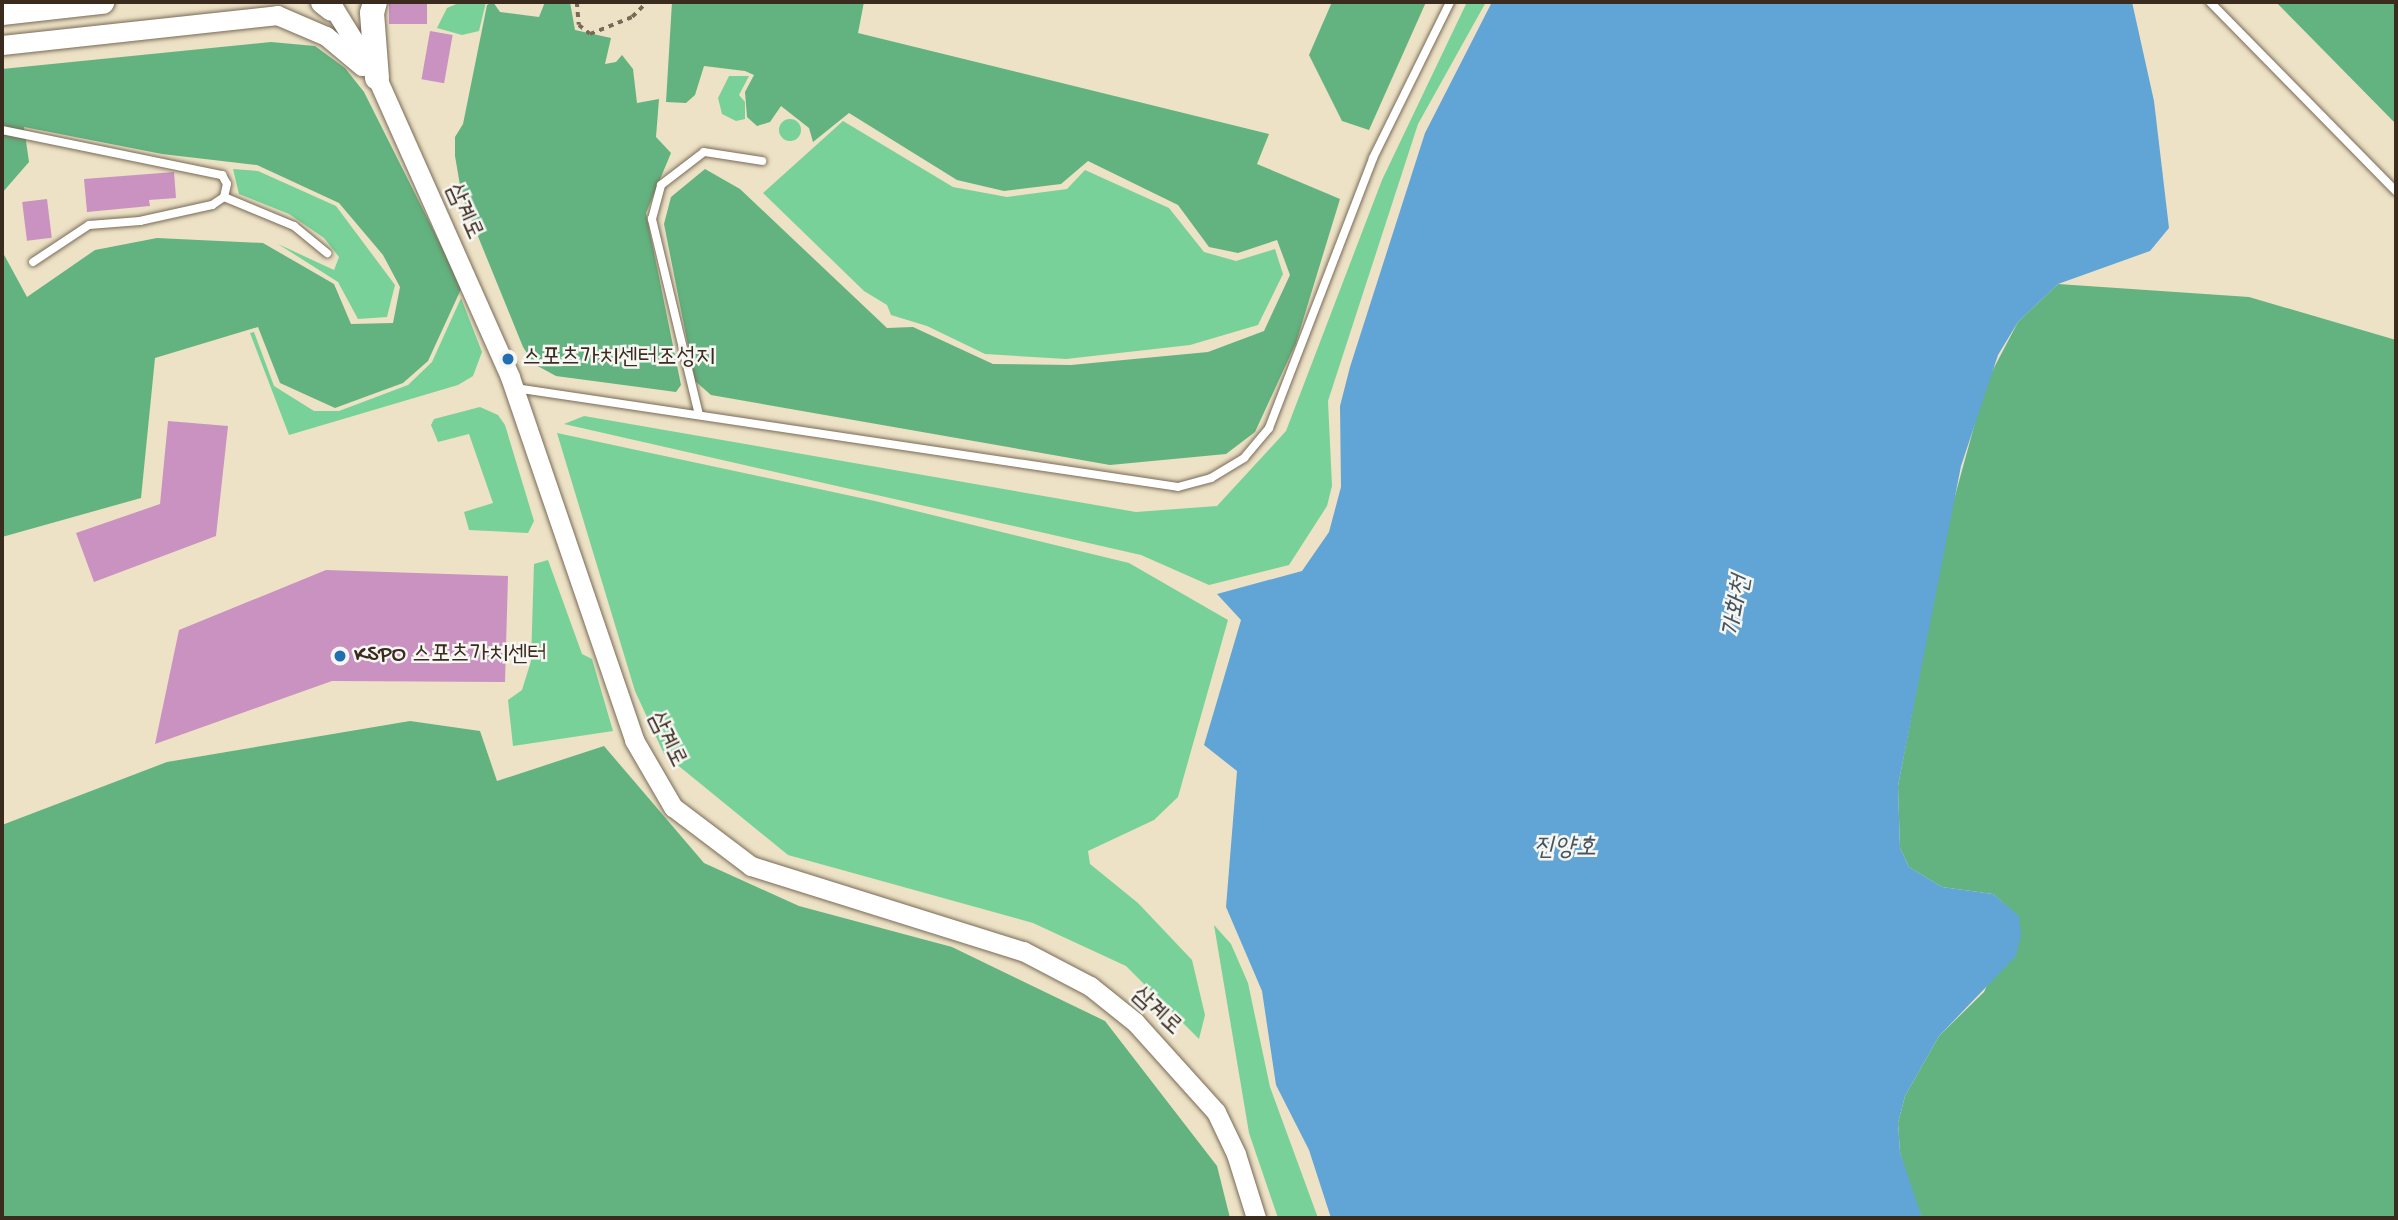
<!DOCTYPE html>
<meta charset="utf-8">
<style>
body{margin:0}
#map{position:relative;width:2398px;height:1220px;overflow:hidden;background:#ede2c5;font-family:"Gochi Hand","Poor Story",sans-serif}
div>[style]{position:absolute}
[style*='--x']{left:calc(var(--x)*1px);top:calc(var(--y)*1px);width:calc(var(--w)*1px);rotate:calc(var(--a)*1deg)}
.green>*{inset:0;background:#78d198}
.round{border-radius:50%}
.forest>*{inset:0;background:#62b380}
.water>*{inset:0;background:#61a4d6}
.building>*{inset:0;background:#ca92c1;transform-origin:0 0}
.path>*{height:3.5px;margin-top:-1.75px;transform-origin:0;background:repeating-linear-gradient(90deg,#796a58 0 5px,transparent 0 10px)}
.roads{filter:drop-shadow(0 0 2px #796a58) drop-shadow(0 0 2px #796a58)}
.service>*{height:8px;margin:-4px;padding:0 4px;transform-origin:4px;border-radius:4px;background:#fff}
.tertiary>*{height:19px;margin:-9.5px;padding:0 9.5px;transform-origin:9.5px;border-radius:9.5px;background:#fff}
.primary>*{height:24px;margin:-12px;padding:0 12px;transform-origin:12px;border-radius:12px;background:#fff}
.dots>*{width:19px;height:19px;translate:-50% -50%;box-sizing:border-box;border:4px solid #f6f6f2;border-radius:50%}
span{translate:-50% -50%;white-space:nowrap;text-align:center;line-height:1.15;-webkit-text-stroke:5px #f6f6f2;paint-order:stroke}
.street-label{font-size:24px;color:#3b2a1e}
.poi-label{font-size:24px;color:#3b2a1e}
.left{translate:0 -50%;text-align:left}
.water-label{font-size:26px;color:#48555e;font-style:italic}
.frame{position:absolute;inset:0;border:4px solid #3b2a1e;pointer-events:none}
</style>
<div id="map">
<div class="green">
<i style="clip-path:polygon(461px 2px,486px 2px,479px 31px,462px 35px,437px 28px,447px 8px)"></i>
<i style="clip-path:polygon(1467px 2px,1486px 2px,1418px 124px,1328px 401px,1332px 486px,1327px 506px,1289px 565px,1209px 585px,1141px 555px,564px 424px,584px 416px,1136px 512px,1217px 506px,1286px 431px,1382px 180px)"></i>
<i style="clip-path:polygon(729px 76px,749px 76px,739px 95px,745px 102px,745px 119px,736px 121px,722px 114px,718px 98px)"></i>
<i class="round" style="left:779px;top:119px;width:22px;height:22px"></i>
<i style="clip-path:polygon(843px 121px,953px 187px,1007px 197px,1067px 189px,1085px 170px,1169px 208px,1204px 252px,1236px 261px,1275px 249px,1283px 274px,1258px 325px,1190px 345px,1066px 359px,985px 354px,927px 326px,891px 315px,887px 305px,864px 291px,763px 193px)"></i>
<i style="clip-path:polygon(233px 169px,258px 171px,336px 206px,395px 285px,387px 317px,358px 319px,338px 282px,278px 244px,334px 270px,339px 257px,324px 238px,289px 214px,239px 194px)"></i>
<i style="clip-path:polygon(461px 298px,482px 352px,473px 376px,458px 385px,289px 435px,250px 333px,254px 332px,274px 386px,314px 411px,339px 411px,408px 385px,432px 362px)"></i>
<i style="clip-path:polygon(480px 407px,498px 415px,505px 425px,534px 521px,528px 533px,469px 530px,464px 512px,493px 503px,469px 434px,438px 442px,431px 425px,434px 419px)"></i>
<i style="clip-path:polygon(557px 433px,875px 501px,1129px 563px,1228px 620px,1178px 797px,1154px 820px,1088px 851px,1090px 864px,1138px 903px,1192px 960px,1205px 1015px,1199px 1039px,1126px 966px,1033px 923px,788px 855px,664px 754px,635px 691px)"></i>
<i style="clip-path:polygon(548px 560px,582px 654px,592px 659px,613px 731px,513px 746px,508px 700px,522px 690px,531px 661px,534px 564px)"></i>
<i style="clip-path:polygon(1214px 925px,1231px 944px,1248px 983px,1270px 1087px,1318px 1218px,1278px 1218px,1249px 1133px)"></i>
</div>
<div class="forest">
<i style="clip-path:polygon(493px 2px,500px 12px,539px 17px,545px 2px,570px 2px,575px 30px,611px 38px,605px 64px,616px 62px,622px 55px,633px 69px,637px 103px,659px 99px,656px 137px,671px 153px,646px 213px,681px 385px,676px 392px,556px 376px,534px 364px,523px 347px,462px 197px,455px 156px,455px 137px,463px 124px,487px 5px)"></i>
<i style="clip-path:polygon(672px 2px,864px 2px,858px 33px,1269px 134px,1257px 164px,1340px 199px,1296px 343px,1255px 432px,1226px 454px,1110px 465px,711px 395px,695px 381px,664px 224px,671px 197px,705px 169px,740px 189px,887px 328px,913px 327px,993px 364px,1071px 365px,1208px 352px,1264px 331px,1290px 275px,1277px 240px,1238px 253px,1209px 247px,1178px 205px,1088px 161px,1061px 184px,1004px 191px,957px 180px,849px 113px,813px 142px,809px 128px,781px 106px,770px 122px,757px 126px,747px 117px,745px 92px,754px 75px,745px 71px,704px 66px,695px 95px,686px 103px,666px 102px)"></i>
<i style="clip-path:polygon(1332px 2px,1426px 2px,1369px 130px,1342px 121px,1309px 55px)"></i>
<i style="clip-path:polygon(2276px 2px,2396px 2px,2396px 124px)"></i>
<i style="clip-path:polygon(271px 42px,315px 46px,345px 68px,364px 92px,462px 287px,428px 361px,403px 383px,335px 408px,280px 383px,258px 327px,155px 358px,141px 498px,2px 537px,2px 251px,27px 297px,95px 250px,157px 238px,263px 243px,334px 284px,351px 324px,393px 323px,400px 287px,383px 255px,339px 203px,257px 165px,162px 154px,24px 127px,29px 162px,2px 193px,2px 69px)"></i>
<i style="clip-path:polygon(2058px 284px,2249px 297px,2396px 340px,2396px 1218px,1922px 1218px,1911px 1191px,1900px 1152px,1898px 1123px,1905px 1096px,1939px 1036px,1984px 992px,2018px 916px,1993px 894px,1942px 887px,1909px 867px,1900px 848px,1898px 786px,1950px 514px,1986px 383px,2018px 322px)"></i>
<i style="clip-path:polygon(410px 721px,480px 731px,497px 781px,604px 746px,704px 863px,799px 906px,952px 947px,1105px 1021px,1217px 1166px,1230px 1218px,2px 1218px,2px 825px,167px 762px)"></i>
</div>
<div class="water">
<i style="clip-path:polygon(1492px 2px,2132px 2px,2154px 101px,2169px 228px,2150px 251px,2058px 284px,2018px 322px,1998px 355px,1961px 466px,1898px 786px,1900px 848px,1909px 867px,1942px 887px,1993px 894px,2019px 916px,2021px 935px,2016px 956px,1939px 1036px,1905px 1096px,1898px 1123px,1900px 1152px,1922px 1218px,1331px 1218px,1309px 1150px,1276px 1085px,1262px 991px,1226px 907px,1237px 771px,1204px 745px,1241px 620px,1217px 594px,1302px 571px,1329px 532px,1341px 487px,1340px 406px,1350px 367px,1425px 133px)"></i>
</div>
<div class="building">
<i style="left:389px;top:2px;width:38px;height:22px"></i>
<i style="left:430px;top:31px;width:23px;height:49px;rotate:10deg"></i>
<i style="clip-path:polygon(174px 172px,176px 198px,149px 200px,150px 206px,87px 212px,84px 179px)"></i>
<i style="left:47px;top:199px;width:39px;height:25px;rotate:83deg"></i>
<i style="clip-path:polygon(168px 421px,228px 426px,216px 536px,94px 582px,76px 533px,160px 504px)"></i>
<i style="clip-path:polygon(326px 570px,508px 576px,505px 682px,332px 681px,155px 744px,179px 630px)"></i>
</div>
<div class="path">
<i style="--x:577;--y:2;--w:23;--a:85"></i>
<i style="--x:579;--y:25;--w:14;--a:39"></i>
<i style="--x:590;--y:34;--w:45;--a:-22"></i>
<i style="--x:632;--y:17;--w:21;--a:-45"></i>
</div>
<div class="roads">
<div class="service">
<i style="--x:2210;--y:2;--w:265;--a:45.5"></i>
<i style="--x:2;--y:130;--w:225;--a:11.6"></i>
<i style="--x:222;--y:175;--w:10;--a:61"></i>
<i style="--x:227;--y:184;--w:13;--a:103"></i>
<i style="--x:224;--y:197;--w:14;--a:146"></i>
<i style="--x:212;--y:205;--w:74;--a:167.5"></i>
<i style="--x:140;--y:221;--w:51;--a:175.5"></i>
<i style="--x:89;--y:225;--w:67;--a:146.5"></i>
<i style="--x:224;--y:197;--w:76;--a:22.5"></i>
<i style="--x:294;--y:226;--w:43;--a:39.3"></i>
<i style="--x:515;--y:388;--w:670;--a:8.49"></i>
<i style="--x:1178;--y:487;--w:34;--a:-15"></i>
<i style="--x:1211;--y:478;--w:39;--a:-31"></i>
<i style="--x:1244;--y:458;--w:39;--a:-50"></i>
<i style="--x:1269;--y:428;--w:289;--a:-68.9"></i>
<i style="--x:1373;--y:158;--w:174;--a:-63.7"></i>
<i style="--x:699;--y:415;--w:202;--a:-103.5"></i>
<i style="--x:652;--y:219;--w:35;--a:-75"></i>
<i style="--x:661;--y:185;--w:54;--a:-37.5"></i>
<i style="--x:704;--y:152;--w:59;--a:8.8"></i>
</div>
<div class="tertiary">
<i style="--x:330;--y:2;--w:89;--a:58.3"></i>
<i style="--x:377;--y:78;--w:327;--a:66"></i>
<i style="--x:510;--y:377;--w:384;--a:71.1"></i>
<i style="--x:634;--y:740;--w:78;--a:59.8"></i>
<i style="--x:673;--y:807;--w:98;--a:37.1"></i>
<i style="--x:751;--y:866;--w:285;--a:17.4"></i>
<i style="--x:1023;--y:951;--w:76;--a:27.6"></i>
<i style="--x:1090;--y:986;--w:58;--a:38.7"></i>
<i style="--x:1135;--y:1022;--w:121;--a:48"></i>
<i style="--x:1216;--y:1112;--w:47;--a:64.5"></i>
<i style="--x:1236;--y:1154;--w:67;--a:72.6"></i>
<i style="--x:2;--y:45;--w:277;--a:-6.2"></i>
<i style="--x:277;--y:15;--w:53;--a:23.2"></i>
<i style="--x:326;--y:36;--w:47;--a:39.8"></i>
</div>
<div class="primary">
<i style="--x:323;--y:2;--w:11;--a:38"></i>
<i style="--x:375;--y:2;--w:11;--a:105"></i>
<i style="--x:372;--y:13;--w:65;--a:85.6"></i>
<i style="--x:2;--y:13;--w:101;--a:-6.3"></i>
</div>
</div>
<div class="dots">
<i style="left:508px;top:359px;background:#1f6fb2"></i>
<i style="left:340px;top:656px;background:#1f6fb2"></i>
</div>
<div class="street-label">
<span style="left:463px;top:212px;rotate:66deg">삼계로</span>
<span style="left:666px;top:740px;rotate:64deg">삼계로</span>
<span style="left:1156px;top:1012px;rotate:43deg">삼계로</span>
</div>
<div class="poi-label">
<span class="left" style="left:522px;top:359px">스포츠가치센터조성지</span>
<span class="left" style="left:354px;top:656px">KSPO 스포츠가치센터</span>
</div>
<div class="water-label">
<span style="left:1739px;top:607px;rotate:-80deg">가화천</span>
<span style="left:1565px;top:850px">진양호</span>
</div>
<div class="frame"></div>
</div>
